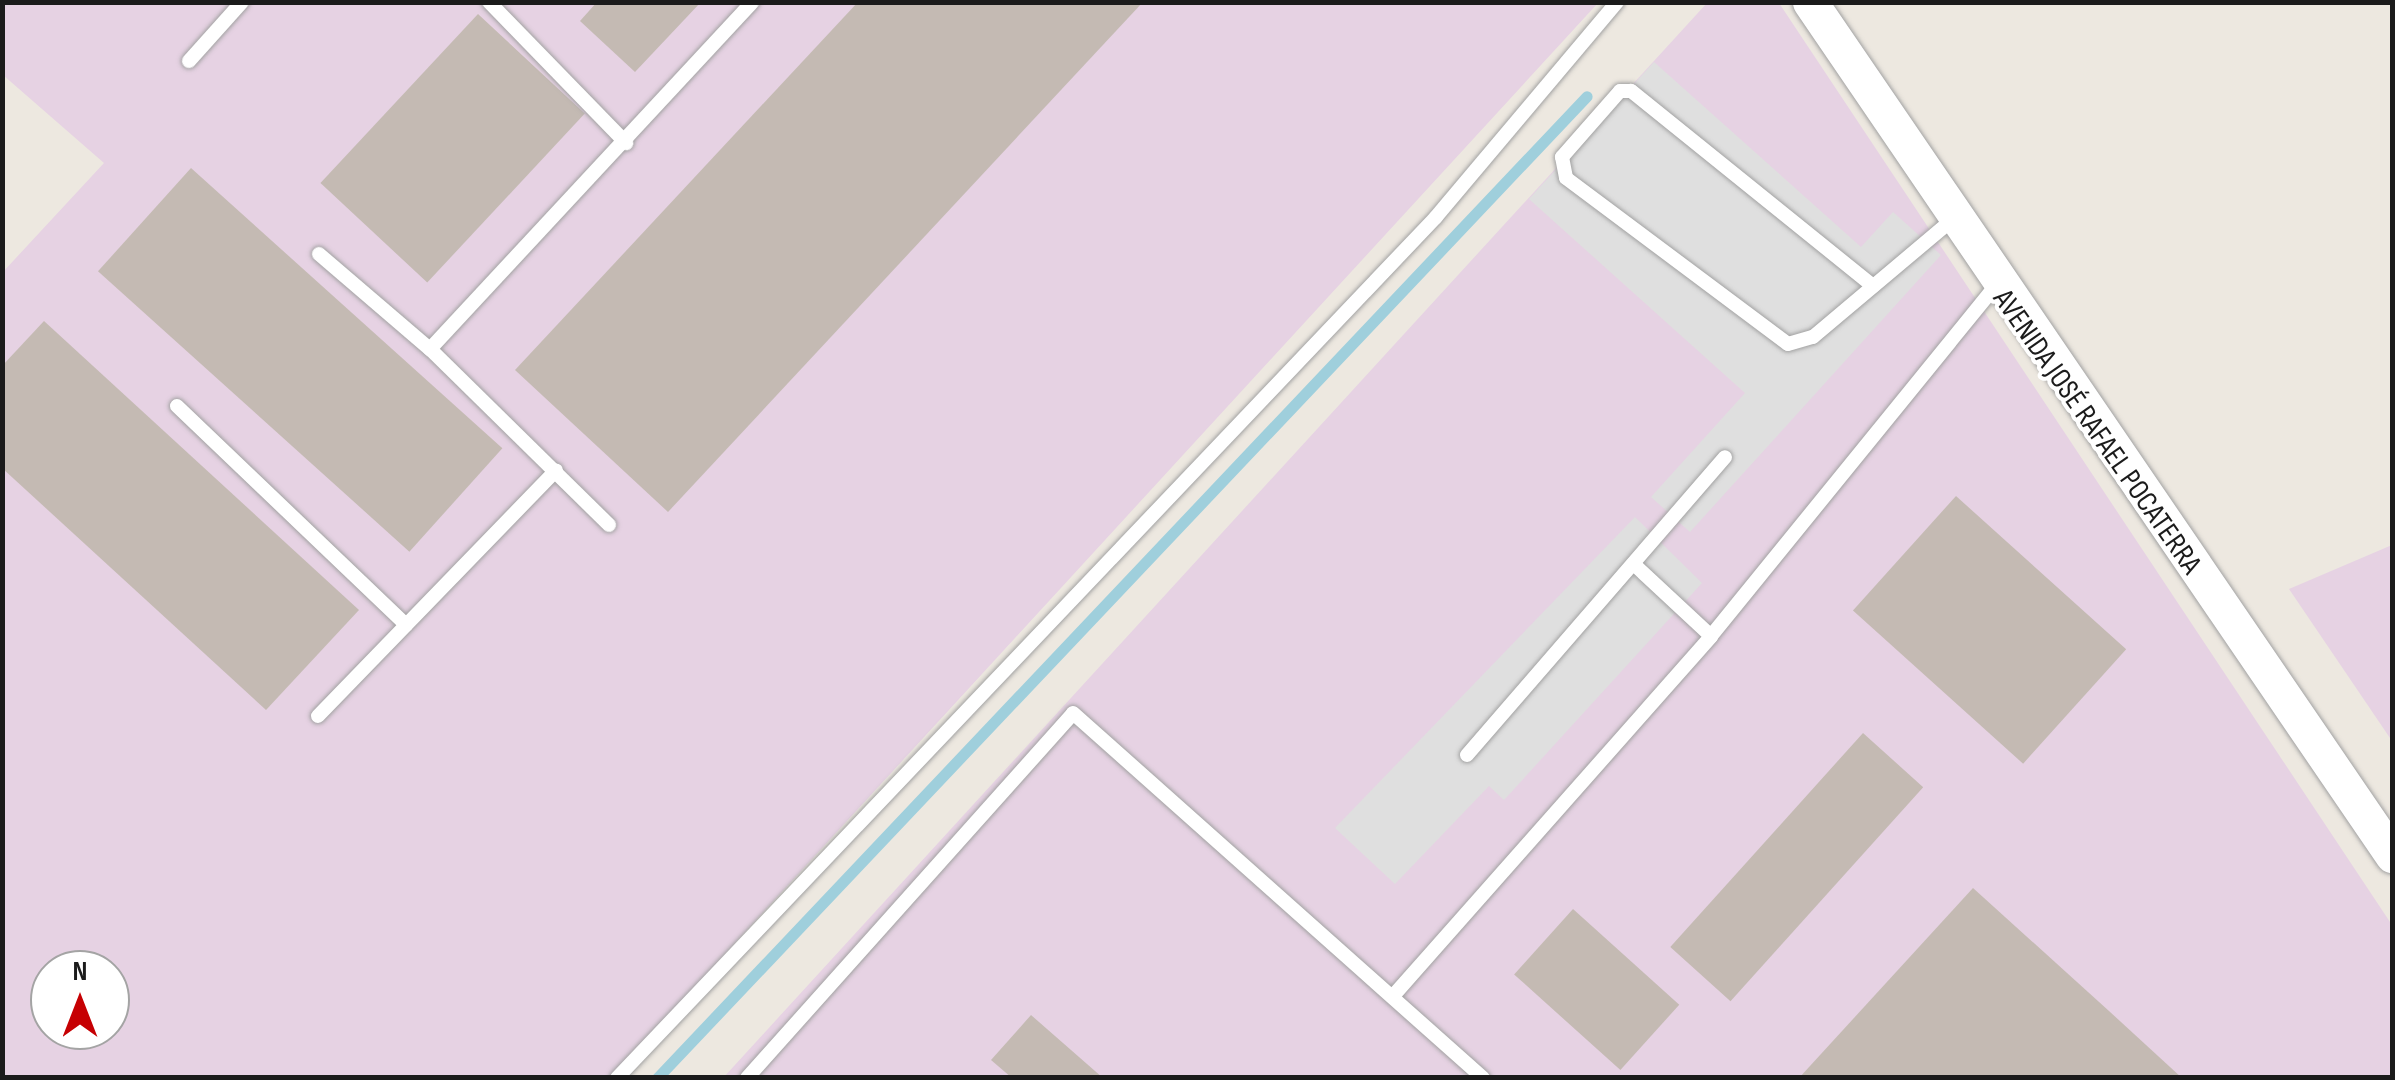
<!DOCTYPE html>
<meta charset="utf-8">
<style>
body{margin:0}
#map{position:relative;width:2395px;height:1080px;overflow:hidden;background:#ede8e0;font-family:"Sofia Sans Condensed",sans-serif}
div>[style]{position:absolute}
[style*='--x']{left:calc(var(--x)*1px);top:calc(var(--y)*1px);width:calc(var(--w)*1px);rotate:calc(var(--a)*1deg)}
.industrial>*{inset:0;background:#e6d2e3}
.parking>*{inset:0;background:#dfdfdf}
.stream>*{height:11px;margin:-5.5px;padding:0 5.5px;transform-origin:5.5px;border-radius:5.5px;background:#9fcfdc}
.building>*{inset:0;background:#c4bab3;transform-origin:0 0}
.roads{filter:drop-shadow(0 0 2px #a2a2a2) drop-shadow(0 0 2px #a2a2a2)}
.service>*{height:14px;margin:-7px;padding:0 7px;transform-origin:7px;border-radius:7px;background:#fff}
.tertiary>*{height:35px;margin:-17.5px;padding:0 17.5px;transform-origin:17.5px;border-radius:17.5px;background:#fff}
span{translate:-50% -50%;white-space:nowrap;text-align:center;line-height:1.15;-webkit-text-stroke:8px #fff;paint-order:stroke}
.street-label{font-size:30px;color:#1b1b1b}
.frame{position:absolute;inset:0;border:5px solid #1b1b1b;pointer-events:none}
.north{position:absolute;left:30px;top:950px;width:100px;height:100px;box-sizing:border-box;background:#fff;border:2px solid #a4a4a4;border-radius:50%;rotate:0deg;font-size:28px;font-weight:700;line-height:40px;text-align:center;color:#1b1b1b}
.north::after{content:'';display:block;margin:auto;width:35px;height:45px;background:#c60003;clip-path:polygon(50% 0,100% 100%,50% 72%,0 100%)}
</style>
<div id="map">
<div class="industrial">
<i style="clip-path:polygon(evenodd,3px 3px,1598px 3px,612px 1077px,3px 1077px,2px 273px,104px 163px,3px 75px,3px 3px,50px 970px,110px 970px,110px 1030px,50px 1030px,50px 970px)"></i>
<i style="clip-path:polygon(1707px 3px,1779px 3px,2392px 925px,2392px 1077px,723px 1078px)"></i>
<i style="clip-path:polygon(2392px 545px,2392px 741px,2289px 589px)"></i>
</div>
<div class="parking">
<i style="clip-path:polygon(1654px 62px,1861px 247px,1893px 212px,1941px 255px,1690px 532px,1651px 497px,1745px 393px,1529px 199px)"></i>
<i style="clip-path:polygon(1635px 517px,1702px 583px,1504px 800px,1489px 786px,1395px 884px,1335px 828px)"></i>
</div>
<div class="stream">
<i style="--x:657;--y:1078;--w:1352;--a:-46.56"></i>
</div>
<div class="building">
<i style="clip-path:polygon(597px 2px,701px 2px,635px 72px,580px 21px)"></i>
<i style="clip-path:polygon(858px 2px,1143px 2px,668px 512px,515px 370px)"></i>
<i style="left:478px;top:14px;width:146px;height:231px;rotate:43deg"></i>
<i style="left:191px;top:168px;width:419px;height:139px;rotate:42deg"></i>
<i style="clip-path:polygon(44px 321px,359px 610px,266px 710px,2px 468px,2px 366px)"></i>
<i style="left:1956px;top:496px;width:229px;height:154px;rotate:42deg"></i>
<i style="left:1863px;top:733px;width:81px;height:288px;rotate:42deg"></i>
<i style="clip-path:polygon(1973px 888px,2109px 1011px,2182px 1078px,1799px 1078px)"></i>
<i style="left:1573px;top:909px;width:143px;height:88px;rotate:42deg"></i>
<i style="clip-path:polygon(1031px 1015px,1103px 1078px,1012px 1078px,991px 1060px)"></i>
</div>
<div class="roads">
<div class="service">
<i style="--x:489;--y:2;--w:197;--a:45.8"></i>
<i style="--x:189;--y:61;--w:79;--a:-48.1"></i>
<i style="--x:319;--y:254;--w:146;--a:40.6"></i>
<i style="--x:430;--y:349;--w:473;--a:-47.1"></i>
<i style="--x:1873;--y:286;--w:311;--a:-141.1"></i>
<i style="--x:1631;--y:91;--w:11;--a:180"></i>
<i style="--x:1620;--y:91;--w:88;--a:131.3"></i>
<i style="--x:1562;--y:157;--w:21;--a:79"></i>
<i style="--x:1566;--y:178;--w:277;--a:36.8"></i>
<i style="--x:1788;--y:344;--w:26;--a:-16"></i>
<i style="--x:1813;--y:337;--w:183;--a:-40.1"></i>
<i style="--x:430;--y:349;--w:251;--a:44.5"></i>
<i style="--x:177;--y:406;--w:317;--a:43.7"></i>
<i style="--x:1638;--y:568;--w:100;--a:43"></i>
<i style="--x:318;--y:716;--w:342;--a:-45.9"></i>
<i style="--x:1467;--y:755;--w:394;--a:-49.1"></i>
<i style="--x:1393;--y:996;--w:480;--a:-48.5"></i>
<i style="--x:1711;--y:636;--w:451;--a:-50.9"></i>
<i style="--x:617;--y:1078;--w:1188;--a:-46.43"></i>
<i style="--x:1436;--y:217;--w:281;--a:-49.9"></i>
<i style="--x:747;--y:1078;--w:489;--a:-48.2"></i>
<i style="--x:1073;--y:713;--w:549;--a:41.68"></i>
</div>
<div class="tertiary">
<i style="--x:1810;--y:2;--w:1033;--a:55.69"></i>
</div>
</div>
<div class="street-label">
<span style="left:2097px;top:432px;rotate:55deg">AVENIDA JOSÉ RAFAEL POCATERRA</span>
</div>
<div class="frame"></div>
<div class="north">N</div>
</div>
